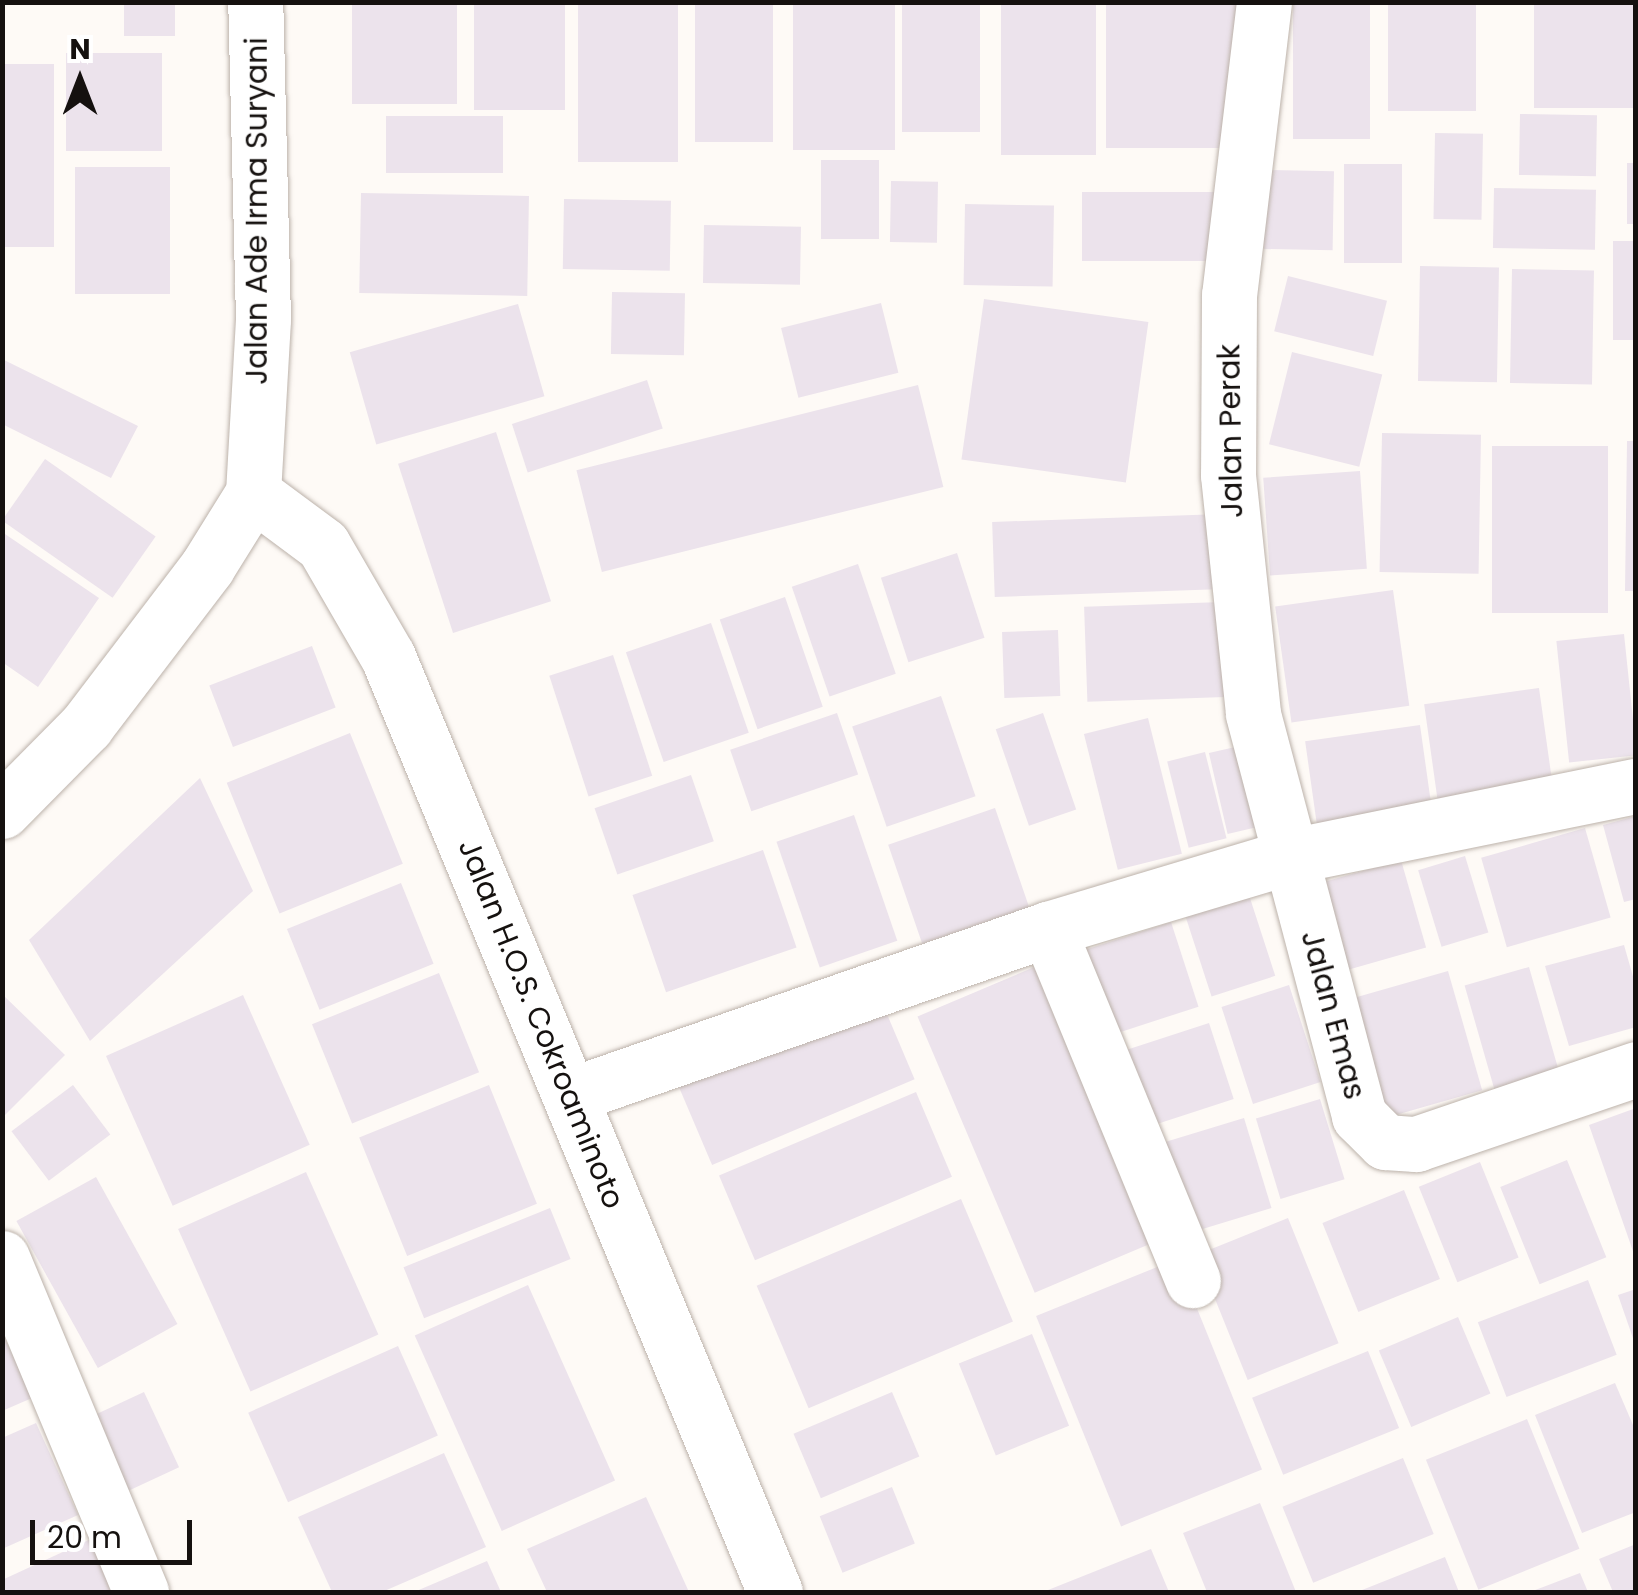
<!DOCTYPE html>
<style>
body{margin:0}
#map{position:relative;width:1638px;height:1595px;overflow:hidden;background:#fefaf6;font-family:Poppins,sans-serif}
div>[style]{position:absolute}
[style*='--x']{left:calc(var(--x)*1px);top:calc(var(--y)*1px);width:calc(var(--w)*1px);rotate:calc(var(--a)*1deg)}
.building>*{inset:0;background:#ece3ec;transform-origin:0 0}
.roads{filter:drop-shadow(0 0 2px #bcb2aa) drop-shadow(0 0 2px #bcb2aa)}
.street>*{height:55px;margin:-27.5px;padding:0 27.5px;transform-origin:27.5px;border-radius:27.5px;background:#fff}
.secondary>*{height:55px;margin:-27.5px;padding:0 27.5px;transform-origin:27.5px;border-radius:27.5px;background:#fff}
span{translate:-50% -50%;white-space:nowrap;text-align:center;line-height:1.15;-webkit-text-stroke:10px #fff;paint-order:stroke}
.street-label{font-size:30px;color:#15110f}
.frame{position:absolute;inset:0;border:5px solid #15110f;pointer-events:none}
.north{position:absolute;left:30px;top:30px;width:100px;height:100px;-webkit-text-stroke:8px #fff;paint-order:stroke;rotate:0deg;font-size:28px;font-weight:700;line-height:40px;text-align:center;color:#15110f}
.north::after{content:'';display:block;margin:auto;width:35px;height:45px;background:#15110f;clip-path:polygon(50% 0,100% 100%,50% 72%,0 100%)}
.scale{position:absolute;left:30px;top:1520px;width:162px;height:45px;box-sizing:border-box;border:5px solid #15110f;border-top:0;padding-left:12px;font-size:30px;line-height:35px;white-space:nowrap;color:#15110f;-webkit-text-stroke:8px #fff;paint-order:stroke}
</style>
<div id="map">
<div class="building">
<i style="left:124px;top:2px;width:51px;height:34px"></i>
<i style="left:352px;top:2px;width:105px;height:102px"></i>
<i style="left:474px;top:2px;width:91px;height:108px"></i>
<i style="left:578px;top:2px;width:100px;height:160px"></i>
<i style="left:695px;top:2px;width:78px;height:140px"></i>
<i style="left:793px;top:2px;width:102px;height:148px"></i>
<i style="left:902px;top:2px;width:78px;height:130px"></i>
<i style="left:1001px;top:2px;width:95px;height:153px"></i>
<i style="left:1106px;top:2px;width:137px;height:146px"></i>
<i style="left:1293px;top:2px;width:77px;height:137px"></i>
<i style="left:1388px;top:2px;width:88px;height:109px"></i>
<i style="left:1534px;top:2px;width:102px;height:106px"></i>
<i style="left:162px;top:53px;width:98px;height:96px;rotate:90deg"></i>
<i style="left:2px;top:64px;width:52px;height:183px"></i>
<i style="left:1520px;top:114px;width:77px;height:61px;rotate:1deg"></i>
<i style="left:386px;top:116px;width:117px;height:57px"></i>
<i style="left:1435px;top:133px;width:48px;height:86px;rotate:1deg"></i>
<i style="left:821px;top:160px;width:58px;height:79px"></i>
<i style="left:1627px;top:163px;width:9px;height:61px"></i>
<i style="left:1344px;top:164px;width:58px;height:99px"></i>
<i style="left:75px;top:167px;width:95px;height:127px"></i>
<i style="left:1265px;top:170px;width:69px;height:79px;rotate:1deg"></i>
<i style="left:891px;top:181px;width:47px;height:61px;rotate:1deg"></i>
<i style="left:1494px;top:188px;width:102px;height:60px;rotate:1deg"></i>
<i style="left:1082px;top:192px;width:133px;height:69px"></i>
<i style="left:361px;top:193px;width:168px;height:100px;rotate:1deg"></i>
<i style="left:564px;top:199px;width:107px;height:70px;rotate:1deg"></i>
<i style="left:965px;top:204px;width:89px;height:81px;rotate:1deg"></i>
<i style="left:704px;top:225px;width:97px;height:58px;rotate:1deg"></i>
<i style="left:1613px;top:241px;width:23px;height:99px"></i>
<i style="left:1420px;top:266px;width:79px;height:115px;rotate:1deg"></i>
<i style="left:1512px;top:269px;width:82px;height:114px;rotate:1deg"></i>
<i style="left:1288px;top:276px;width:102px;height:57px;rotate:14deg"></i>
<i style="left:612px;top:292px;width:73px;height:62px;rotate:1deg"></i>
<i style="left:984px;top:299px;width:166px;height:162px;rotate:8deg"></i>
<i style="left:881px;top:303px;width:72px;height:103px;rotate:76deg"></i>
<i style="left:518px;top:304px;width:96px;height:175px;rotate:74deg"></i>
<i style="left:1292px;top:352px;width:93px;height:95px;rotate:14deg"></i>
<i style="clip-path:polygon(2px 359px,138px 426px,111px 478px,2px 424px)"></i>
<i style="left:647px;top:380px;width:51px;height:142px;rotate:72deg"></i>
<i style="left:918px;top:385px;width:105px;height:352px;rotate:76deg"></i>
<i style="left:496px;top:432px;width:178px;height:103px;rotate:72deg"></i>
<i style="left:1382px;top:433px;width:99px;height:139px;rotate:1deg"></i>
<i style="clip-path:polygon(1627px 441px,1636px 441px,1636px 591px,1625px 591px)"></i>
<i style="left:1492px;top:446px;width:116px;height:167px"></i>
<i style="left:45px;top:459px;width:135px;height:75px;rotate:35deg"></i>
<i style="left:1360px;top:471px;width:98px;height:97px;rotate:86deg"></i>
<i style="left:1221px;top:514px;width:75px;height:229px;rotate:88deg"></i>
<i style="clip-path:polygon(2px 532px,99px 598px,38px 687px,2px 662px)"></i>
<i style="left:957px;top:553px;width:89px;height:80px;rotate:72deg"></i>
<i style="left:858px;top:564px;width:116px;height:70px;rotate:71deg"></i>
<i style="left:1393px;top:590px;width:117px;height:119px;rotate:82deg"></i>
<i style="left:785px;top:597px;width:116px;height:69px;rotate:71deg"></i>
<i style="left:1222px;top:602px;width:95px;height:138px;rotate:88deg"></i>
<i style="left:711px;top:623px;width:116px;height:90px;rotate:71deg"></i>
<i style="left:1058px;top:630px;width:66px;height:56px;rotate:88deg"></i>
<i style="left:1624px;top:634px;width:122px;height:68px;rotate:84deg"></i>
<i style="left:312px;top:646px;width:66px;height:110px;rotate:69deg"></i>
<i style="left:613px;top:655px;width:127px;height:67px;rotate:72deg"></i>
<i style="left:1539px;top:688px;width:98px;height:116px;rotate:82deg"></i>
<i style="left:941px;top:696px;width:106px;height:94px;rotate:71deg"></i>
<i style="left:837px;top:713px;width:65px;height:113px;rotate:71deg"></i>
<i style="left:1043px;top:713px;width:102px;height:50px;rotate:71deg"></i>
<i style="left:1148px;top:718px;width:140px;height:66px;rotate:76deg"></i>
<i style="left:1420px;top:725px;width:83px;height:116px;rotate:82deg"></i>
<i style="left:350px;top:733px;width:141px;height:133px;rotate:68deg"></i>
<i style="left:1244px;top:745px;width:83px;height:36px;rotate:77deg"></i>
<i style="left:1205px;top:752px;width:89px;height:39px;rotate:76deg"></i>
<i style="left:691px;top:775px;width:70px;height:102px;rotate:71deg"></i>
<i style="clip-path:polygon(200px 778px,253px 891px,90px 1041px,29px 940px)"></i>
<i style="left:995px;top:808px;width:105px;height:113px;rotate:71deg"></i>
<i style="left:854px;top:815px;width:133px;height:82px;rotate:71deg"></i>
<i style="clip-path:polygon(1636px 816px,1636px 899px,1624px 902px,1603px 825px)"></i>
<i style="left:1585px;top:828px;width:93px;height:108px;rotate:74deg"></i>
<i style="left:763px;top:850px;width:103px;height:138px;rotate:71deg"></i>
<i style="left:1465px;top:856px;width:80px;height:49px;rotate:73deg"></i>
<i style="left:1401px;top:860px;width:91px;height:92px;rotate:74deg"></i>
<i style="left:401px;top:883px;width:87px;height:123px;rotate:68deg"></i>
<i style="left:1249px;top:895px;width:85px;height:67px;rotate:72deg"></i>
<i style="left:1171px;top:922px;width:89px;height:102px;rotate:72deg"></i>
<i style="clip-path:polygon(1624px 945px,1636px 987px,1636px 1027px,1569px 1046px,1545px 966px)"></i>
<i style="left:1039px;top:965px;width:300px;height:132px;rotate:67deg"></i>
<i style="left:1529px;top:967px;width:108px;height:67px;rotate:74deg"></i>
<i style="left:1448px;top:971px;width:124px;height:100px;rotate:74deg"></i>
<i style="left:439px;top:973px;width:107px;height:137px;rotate:68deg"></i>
<i style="left:1289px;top:985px;width:102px;height:71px;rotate:72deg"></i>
<i style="clip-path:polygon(2px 994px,65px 1055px,5px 1115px,2px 1112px)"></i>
<i style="left:243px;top:995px;width:164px;height:150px;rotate:66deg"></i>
<i style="left:881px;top:1000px;width:86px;height:220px;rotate:67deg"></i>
<i style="left:1209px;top:1023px;width:80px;height:96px;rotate:72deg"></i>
<i style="left:73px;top:1085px;width:62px;height:77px;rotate:53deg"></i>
<i style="left:489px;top:1085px;width:128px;height:140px;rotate:68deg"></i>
<i style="left:916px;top:1092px;width:92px;height:214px;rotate:67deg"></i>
<i style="left:1320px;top:1099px;width:84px;height:67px;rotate:73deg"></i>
<i style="clip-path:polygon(1636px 1108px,1636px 1257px,1635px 1257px,1589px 1125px)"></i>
<i style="left:1244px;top:1118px;width:94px;height:91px;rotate:73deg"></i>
<i style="left:1567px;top:1160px;width:105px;height:72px;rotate:68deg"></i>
<i style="left:1480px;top:1162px;width:103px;height:66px;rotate:68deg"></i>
<i style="left:306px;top:1172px;width:178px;height:140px;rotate:66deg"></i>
<i style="left:96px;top:1177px;width:168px;height:91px;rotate:61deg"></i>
<i style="left:1404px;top:1190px;width:96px;height:88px;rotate:68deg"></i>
<i style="left:961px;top:1199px;width:133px;height:222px;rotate:67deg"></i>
<i style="left:550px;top:1208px;width:55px;height:158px;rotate:68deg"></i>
<i style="left:1288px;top:1218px;width:135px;height:98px;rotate:68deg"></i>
<i style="left:1177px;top:1259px;width:227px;height:152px;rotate:68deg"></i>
<i style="left:1588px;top:1280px;width:80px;height:118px;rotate:69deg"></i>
<i style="left:528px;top:1285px;width:214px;height:124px;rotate:66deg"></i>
<i style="clip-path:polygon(1636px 1289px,1636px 1344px,1635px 1344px,1618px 1295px)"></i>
<i style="left:1458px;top:1317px;width:83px;height:86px;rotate:67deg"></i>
<i style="clip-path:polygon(2px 1332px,32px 1398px,2px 1411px)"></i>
<i style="left:1032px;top:1334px;width:99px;height:79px;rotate:68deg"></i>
<i style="left:398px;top:1346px;width:98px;height:164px;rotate:66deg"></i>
<i style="left:1368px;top:1351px;width:83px;height:125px;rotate:68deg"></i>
<i style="clip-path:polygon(1615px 1383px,1636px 1432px,1636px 1512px,1582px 1533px,1535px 1415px)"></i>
<i style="left:144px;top:1392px;width:83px;height:73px;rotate:65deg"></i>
<i style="left:892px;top:1392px;width:70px;height:107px;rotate:67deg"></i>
<i style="left:1527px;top:1419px;width:140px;height:109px;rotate:68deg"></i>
<i style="clip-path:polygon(36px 1423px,78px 1515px,2px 1549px,2px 1438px)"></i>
<i style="clip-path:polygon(444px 1453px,486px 1547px,382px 1592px,332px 1592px,298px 1517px)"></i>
<i style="left:1403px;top:1458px;width:82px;height:130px;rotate:68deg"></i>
<i style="left:892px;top:1487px;width:61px;height:78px;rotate:68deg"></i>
<i style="clip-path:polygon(646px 1497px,689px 1592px,547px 1592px,527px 1549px)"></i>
<i style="clip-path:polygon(1260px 1503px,1296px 1592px,1207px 1592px,1183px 1533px)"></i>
<i style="clip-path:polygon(93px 1538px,118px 1592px,2px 1592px,2px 1580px)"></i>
<i style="clip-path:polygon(1636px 1544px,1636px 1592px,1613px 1592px,1599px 1559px)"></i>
<i style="clip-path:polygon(1151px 1549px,1169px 1592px,1043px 1592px)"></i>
<i style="clip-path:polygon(1445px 1557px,1459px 1592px,1357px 1592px)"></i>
<i style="clip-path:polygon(487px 1561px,501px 1592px,414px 1592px)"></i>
<i style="clip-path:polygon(1580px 1573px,1588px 1592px,1530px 1592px)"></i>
</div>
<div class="roads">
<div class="street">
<i style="--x:1264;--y:2;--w:295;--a:96.8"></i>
<i style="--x:1229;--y:295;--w:180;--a:90.3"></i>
<i style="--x:1228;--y:475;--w:240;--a:84"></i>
<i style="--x:1253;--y:714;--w:416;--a:75.2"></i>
<i style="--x:1359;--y:1116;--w:37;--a:45"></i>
<i style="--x:1385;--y:1142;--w:31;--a:4"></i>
<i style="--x:1416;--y:1144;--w:232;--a:-18.8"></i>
<i style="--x:1048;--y:929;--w:380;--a:67.6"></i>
<i style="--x:571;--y:1095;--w:505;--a:-19.19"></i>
<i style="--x:1048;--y:929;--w:254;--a:-16.7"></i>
<i style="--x:1291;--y:856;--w:352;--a:-11.5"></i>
<i style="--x:2;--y:1258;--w:362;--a:67.4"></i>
</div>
<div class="secondary">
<i style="--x:253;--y:493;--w:87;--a:36.6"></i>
<i style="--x:323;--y:545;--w:129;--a:59.9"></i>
<i style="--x:388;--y:657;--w:1012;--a:67.52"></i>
<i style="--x:2;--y:811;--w:120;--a:-45.3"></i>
<i style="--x:86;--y:726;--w:200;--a:-52.7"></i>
<i style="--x:207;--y:567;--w:87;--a:-58.1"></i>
<i style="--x:253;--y:493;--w:174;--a:-86.7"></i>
<i style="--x:263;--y:319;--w:317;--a:-91.4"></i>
</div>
</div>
<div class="street-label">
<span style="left:257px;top:211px;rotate:-90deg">Jalan Ade Irma Suryani</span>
<span style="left:1231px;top:431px;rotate:-91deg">Jalan Perak</span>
<span style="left:1333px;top:1015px;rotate:75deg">Jalan Emas</span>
<span style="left:541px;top:1024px;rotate:68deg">Jalan H.O.S. Cokroaminoto</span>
</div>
<div class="frame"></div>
<div class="north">N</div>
<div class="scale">20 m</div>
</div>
